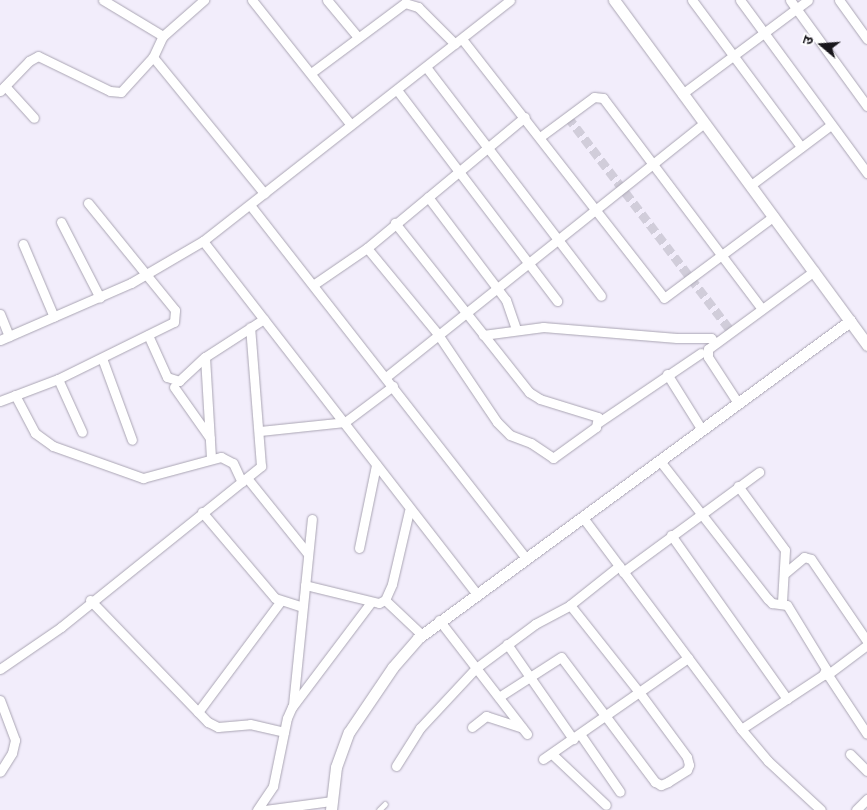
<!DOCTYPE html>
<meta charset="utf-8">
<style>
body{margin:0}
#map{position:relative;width:867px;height:810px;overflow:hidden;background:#f2edfb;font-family:"Noto Sans","Noto Sans Devanagari",sans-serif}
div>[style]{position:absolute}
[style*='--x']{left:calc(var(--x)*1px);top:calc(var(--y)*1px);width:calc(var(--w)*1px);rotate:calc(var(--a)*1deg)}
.minor-tunnel>*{height:9px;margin-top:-4.5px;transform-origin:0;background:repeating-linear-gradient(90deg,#d1cdda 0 9px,transparent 0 13.5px)}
.roads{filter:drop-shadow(0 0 1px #aaa5b3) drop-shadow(0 0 1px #aaa5b3)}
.service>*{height:4.5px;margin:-2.25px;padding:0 2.25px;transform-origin:2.25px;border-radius:2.25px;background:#fff}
.minor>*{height:9px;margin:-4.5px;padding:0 4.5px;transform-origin:4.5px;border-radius:4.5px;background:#fff}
.tertiary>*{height:11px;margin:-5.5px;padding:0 5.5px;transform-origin:5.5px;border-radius:5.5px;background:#fff}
span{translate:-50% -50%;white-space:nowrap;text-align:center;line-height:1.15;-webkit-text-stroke:4px #fdfcff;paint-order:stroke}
.north{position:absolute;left:797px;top:20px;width:50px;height:50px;-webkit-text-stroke:4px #fdfcff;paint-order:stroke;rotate:288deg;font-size:14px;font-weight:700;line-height:20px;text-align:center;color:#19171c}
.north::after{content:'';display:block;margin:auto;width:18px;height:22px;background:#19171c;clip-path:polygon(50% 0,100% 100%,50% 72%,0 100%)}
</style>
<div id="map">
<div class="minor-tunnel">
<i style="--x:568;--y:117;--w:269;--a:52.7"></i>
</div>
<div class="roads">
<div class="service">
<i style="--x:379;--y:810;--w:8;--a:-45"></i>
</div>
<div class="minor">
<i style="--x:103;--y:0;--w:70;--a:31"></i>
<i style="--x:252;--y:0;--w:159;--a:51.6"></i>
<i style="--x:327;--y:0;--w:47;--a:50.2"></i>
<i style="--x:692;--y:0;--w:183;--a:53.4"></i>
<i style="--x:740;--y:0;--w:215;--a:53.7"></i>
<i style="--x:790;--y:0;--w:131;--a:54"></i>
<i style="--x:839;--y:0;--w:48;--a:54.3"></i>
<i style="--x:462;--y:39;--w:328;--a:52"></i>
<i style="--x:664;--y:298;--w:137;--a:-36.7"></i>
<i style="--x:153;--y:57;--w:176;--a:50.8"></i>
<i style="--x:426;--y:67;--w:288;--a:52.6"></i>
<i style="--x:311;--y:73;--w:117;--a:-36.7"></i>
<i style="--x:405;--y:3;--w:14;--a:17"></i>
<i style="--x:418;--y:7;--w:52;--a:45"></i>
<i style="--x:5;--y:86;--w:43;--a:47.8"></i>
<i style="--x:397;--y:90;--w:265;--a:52.8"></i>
<i style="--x:0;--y:91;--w:42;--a:-46"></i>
<i style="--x:29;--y:61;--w:10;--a:-29"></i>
<i style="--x:38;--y:56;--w:80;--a:25.9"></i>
<i style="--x:110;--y:91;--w:11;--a:5"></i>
<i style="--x:121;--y:92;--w:47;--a:-47.6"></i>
<i style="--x:153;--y:57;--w:23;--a:-65"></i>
<i style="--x:163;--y:36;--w:55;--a:-41.3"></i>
<i style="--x:682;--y:94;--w:157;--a:-36.7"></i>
<i style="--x:540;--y:137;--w:67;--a:-36.5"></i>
<i style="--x:594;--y:97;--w:9;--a:6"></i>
<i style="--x:603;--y:98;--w:264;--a:53"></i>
<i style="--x:751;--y:185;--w:100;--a:-36.9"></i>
<i style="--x:428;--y:197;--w:129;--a:52.9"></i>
<i style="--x:506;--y:300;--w:31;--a:71"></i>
<i style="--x:250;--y:205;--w:448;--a:52"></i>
<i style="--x:61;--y:222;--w:85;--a:62.8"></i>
<i style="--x:203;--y:241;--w:445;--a:52.2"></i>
<i style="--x:23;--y:244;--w:79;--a:67"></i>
<i style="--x:367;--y:248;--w:110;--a:50.5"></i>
<i style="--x:437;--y:333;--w:107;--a:56"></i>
<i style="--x:497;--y:422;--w:18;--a:45"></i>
<i style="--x:510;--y:435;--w:22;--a:21"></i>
<i style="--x:531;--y:443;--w:27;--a:34"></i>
<i style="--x:553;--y:458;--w:53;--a:-35.8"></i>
<i style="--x:596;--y:427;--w:10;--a:-79"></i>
<i style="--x:598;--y:417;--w:61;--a:-162.8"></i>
<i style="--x:540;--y:399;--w:13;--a:-148"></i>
<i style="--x:529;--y:392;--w:216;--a:-128.4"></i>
<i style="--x:313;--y:285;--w:65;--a:-34.4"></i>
<i style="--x:367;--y:248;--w:205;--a:-39.7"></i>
<i style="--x:0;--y:314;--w:24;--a:68"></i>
<i style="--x:148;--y:335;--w:46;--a:65.7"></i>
<i style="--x:167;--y:377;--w:13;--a:18"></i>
<i style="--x:179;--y:381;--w:35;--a:-43"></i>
<i style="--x:205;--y:357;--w:70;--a:-32.8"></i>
<i style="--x:483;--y:335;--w:61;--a:-7.6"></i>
<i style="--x:543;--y:327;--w:134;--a:4.7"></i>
<i style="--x:677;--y:338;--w:34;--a:0"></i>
<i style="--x:711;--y:338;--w:6;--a:51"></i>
<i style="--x:0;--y:340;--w:143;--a:-23.5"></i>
<i style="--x:131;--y:283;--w:83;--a:-30.3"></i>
<i style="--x:203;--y:241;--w:390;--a:-38.1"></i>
<i style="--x:205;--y:357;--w:101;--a:86.6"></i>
<i style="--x:102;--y:358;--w:87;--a:69.9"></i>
<i style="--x:667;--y:374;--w:66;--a:58"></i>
<i style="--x:386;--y:377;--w:407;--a:-38.6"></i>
<i style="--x:58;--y:379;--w:58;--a:65.6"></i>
<i style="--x:174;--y:387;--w:62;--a:54.8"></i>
<i style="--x:15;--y:395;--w:43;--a:62.2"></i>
<i style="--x:35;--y:433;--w:22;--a:36"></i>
<i style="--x:53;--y:446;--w:96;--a:19.6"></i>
<i style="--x:143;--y:478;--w:81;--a:-15.1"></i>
<i style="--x:221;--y:457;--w:13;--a:27"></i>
<i style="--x:233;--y:463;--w:21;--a:65"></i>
<i style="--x:0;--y:401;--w:62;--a:-20.8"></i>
<i style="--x:58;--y:379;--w:129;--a:-26.2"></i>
<i style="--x:174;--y:322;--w:12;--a:-85"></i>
<i style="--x:175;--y:310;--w:138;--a:-129.1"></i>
<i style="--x:738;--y:403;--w:55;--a:-123.1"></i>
<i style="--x:708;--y:357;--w:8;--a:-90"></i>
<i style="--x:708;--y:349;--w:132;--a:-36.3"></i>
<i style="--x:599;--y:422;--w:123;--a:-34.1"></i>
<i style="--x:260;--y:431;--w:85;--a:-6"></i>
<i style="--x:345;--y:422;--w:60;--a:-36.9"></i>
<i style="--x:660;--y:461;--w:175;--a:52"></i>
<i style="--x:768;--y:599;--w:6;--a:45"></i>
<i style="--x:772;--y:603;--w:15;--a:8"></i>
<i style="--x:787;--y:605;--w:75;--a:58.6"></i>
<i style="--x:826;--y:669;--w:7;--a:117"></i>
<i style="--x:823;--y:675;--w:98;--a:146.6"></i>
<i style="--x:247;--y:478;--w:97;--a:51.2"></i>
<i style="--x:738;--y:486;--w:79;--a:53.7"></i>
<i style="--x:785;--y:550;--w:52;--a:93.3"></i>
<i style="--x:202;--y:512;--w:113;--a:49.7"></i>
<i style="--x:275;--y:598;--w:28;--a:18"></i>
<i style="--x:584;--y:519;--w:262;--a:53.2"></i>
<i style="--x:741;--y:729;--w:42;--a:49.8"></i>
<i style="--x:768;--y:761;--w:72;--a:42.8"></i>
<i style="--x:671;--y:535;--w:201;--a:54.7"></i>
<i style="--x:359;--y:548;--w:85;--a:-78.4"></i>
<i style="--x:623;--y:572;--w:169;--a:-36.3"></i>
<i style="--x:785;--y:573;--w:25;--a:-40"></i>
<i style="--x:804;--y:557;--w:7;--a:16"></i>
<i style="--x:811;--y:559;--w:99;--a:55.7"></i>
<i style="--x:305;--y:585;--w:76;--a:13.7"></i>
<i style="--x:379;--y:603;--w:7;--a:-27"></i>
<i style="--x:385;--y:600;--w:17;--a:-66"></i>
<i style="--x:392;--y:584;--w:75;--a:-76.9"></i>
<i style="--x:90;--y:600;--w:170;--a:46"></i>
<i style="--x:208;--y:722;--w:11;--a:27"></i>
<i style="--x:218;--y:727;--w:32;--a:-5"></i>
<i style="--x:250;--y:724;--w:35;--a:13"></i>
<i style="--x:385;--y:600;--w:51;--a:43.4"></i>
<i style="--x:570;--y:605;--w:63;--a:-38.5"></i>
<i style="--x:439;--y:620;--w:144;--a:52.3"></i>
<i style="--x:507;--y:644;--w:116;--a:55.2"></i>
<i style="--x:0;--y:669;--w:74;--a:-34.5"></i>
<i style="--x:61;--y:627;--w:257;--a:-38.8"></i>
<i style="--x:261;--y:466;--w:139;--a:-94.5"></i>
<i style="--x:826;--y:672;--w:74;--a:56.5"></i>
<i style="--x:827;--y:675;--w:50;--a:-36.9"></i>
<i style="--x:0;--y:700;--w:43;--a:69.4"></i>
<i style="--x:15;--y:740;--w:13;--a:103"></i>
<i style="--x:12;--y:753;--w:22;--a:122"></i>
<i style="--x:293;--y:705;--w:187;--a:-84.2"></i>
<i style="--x:198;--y:712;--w:137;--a:-53.3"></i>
<i style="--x:472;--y:727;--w:18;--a:-38"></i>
<i style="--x:486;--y:716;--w:38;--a:18"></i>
<i style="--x:580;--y:734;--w:70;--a:55.4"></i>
<i style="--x:552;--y:754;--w:74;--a:43.4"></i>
<i style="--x:850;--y:754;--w:24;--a:45"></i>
<i style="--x:543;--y:759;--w:177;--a:-34.9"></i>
<i style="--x:396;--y:766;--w:45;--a:-57.7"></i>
<i style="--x:420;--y:728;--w:82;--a:-47"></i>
<i style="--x:476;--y:668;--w:74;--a:-36.7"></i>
<i style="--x:535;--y:624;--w:40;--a:-28"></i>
<i style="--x:570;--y:605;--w:111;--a:51.6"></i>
<i style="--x:639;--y:692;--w:81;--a:53.6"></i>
<i style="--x:687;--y:757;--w:8;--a:76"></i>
<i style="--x:689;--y:765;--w:5;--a:112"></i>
<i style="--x:687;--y:770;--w:22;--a:148"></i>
<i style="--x:668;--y:782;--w:8;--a:157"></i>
<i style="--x:661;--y:785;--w:7;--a:-153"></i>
<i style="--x:655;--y:782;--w:156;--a:-126.9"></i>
<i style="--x:561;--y:657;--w:74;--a:147.2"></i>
<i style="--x:257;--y:810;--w:29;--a:-56"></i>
<i style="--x:273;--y:786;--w:69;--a:-78.4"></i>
<i style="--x:287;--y:718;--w:12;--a:-66"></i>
<i style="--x:292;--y:707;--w:131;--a:-53"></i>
<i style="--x:265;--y:810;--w:68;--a:-7.7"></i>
<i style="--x:856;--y:810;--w:16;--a:-45"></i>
</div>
<div class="tertiary">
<i style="--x:614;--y:0;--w:428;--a:53.7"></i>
<i style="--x:331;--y:810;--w:43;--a:-83.4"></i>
<i style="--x:336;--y:767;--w:37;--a:-70"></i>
<i style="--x:349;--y:732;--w:78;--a:-55.9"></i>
<i style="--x:393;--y:667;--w:38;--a:-49"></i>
<i style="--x:418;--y:638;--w:536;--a:-36.27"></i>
</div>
</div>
<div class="north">उ</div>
</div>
